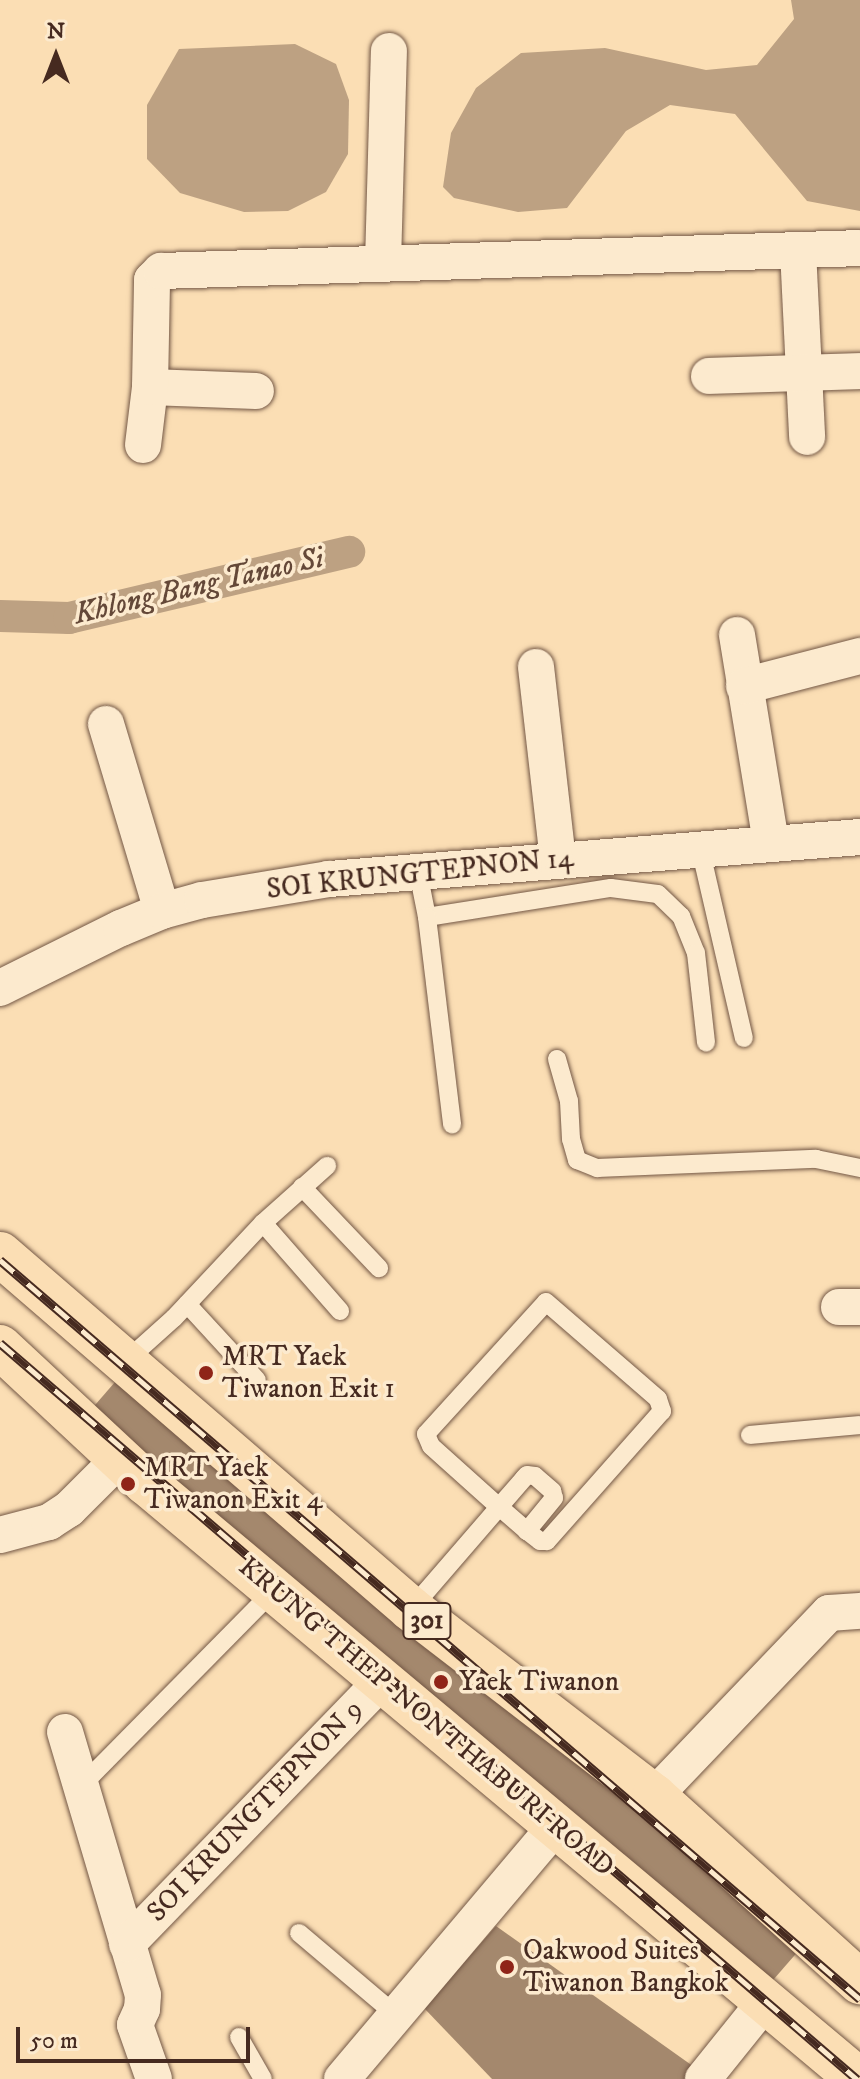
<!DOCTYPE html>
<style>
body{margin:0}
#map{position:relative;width:860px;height:2079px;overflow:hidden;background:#fbdeb4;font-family:"IM FELL DW Pica",serif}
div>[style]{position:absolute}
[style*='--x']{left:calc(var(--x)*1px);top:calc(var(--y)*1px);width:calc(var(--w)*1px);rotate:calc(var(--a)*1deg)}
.water>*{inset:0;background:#bda182}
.canal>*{height:32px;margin:-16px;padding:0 16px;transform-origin:16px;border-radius:16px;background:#bda182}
.building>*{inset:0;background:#a4886d;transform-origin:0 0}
.roads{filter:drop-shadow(0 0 2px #735745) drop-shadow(0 0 2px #735745)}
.lane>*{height:18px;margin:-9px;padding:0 9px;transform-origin:9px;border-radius:9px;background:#fceace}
.street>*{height:36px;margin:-18px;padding:0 18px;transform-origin:18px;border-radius:18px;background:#fceace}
.primary>*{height:44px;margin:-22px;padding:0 22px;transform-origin:22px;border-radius:22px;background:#fbdeb4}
.rail>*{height:9px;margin-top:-4.5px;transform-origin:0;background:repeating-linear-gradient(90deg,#fceace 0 18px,#462a20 0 36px);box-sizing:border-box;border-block:2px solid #462a20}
.dots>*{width:22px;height:22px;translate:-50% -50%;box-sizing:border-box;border:4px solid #fceace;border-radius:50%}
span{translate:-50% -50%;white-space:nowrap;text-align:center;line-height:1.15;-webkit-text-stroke:7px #fceace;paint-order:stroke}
.shield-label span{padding:2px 6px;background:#fceace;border:2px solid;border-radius:6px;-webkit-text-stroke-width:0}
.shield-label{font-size:26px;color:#462a20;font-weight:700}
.street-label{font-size:28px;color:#462a20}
.poi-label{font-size:28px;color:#462a20}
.left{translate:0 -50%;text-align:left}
.water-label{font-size:30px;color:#644838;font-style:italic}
.north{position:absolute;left:16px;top:16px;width:80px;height:80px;-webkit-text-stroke:6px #fceace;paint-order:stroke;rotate:0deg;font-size:22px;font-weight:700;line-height:32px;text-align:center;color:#462a20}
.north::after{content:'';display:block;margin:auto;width:28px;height:36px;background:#462a20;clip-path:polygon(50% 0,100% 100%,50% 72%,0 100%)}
.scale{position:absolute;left:16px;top:2027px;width:234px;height:36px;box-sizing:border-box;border:4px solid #462a20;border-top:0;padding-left:10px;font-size:24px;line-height:28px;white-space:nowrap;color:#462a20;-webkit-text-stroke:6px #fceace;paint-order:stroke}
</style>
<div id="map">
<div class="water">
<i style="clip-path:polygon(791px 0,860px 0,860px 211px,807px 201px,735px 114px,670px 105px,626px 131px,567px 208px,518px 212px,454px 198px,443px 187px,451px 133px,476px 88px,521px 53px,605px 48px,706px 70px,757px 65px,794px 19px)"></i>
<i style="clip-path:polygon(295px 44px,336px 64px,349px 100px,348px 154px,326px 192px,288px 211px,244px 212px,180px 193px,147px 159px,147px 105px,179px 49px)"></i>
</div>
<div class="canal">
<i style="--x:0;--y:616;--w:69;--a:1.7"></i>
<i style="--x:69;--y:618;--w:288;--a:-13.3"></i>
</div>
<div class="building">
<i style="left:135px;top:1359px;width:889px;height:91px;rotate:41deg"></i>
<i style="clip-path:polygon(496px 1926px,704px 2074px,699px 2079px,492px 2079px,424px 2008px)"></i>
</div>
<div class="roads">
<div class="lane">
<i style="--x:700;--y:848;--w:195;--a:77"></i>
<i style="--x:418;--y:872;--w:46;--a:78.7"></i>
<i style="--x:427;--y:917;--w:186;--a:-9"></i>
<i style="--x:611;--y:888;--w:47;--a:7.3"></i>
<i style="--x:658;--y:894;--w:32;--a:44"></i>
<i style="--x:681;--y:916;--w:40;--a:68"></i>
<i style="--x:696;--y:953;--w:90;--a:83.6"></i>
<i style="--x:427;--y:917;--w:209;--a:83.1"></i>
<i style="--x:557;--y:1059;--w:44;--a:74.1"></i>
<i style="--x:569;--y:1101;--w:38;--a:87"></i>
<i style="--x:571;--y:1139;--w:22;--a:74"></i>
<i style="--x:577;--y:1160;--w:22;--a:22"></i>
<i style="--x:597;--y:1168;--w:219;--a:-2.4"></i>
<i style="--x:816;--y:1159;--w:45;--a:11.6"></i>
<i style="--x:302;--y:1187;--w:112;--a:46.5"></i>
<i style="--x:263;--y:1223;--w:117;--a:48.8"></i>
<i style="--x:187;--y:1304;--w:103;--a:47.4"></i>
<i style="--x:126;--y:1361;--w:64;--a:-41.9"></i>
<i style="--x:174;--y:1318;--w:130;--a:-46.9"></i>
<i style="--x:263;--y:1223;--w:86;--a:-41.7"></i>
<i style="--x:750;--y:1435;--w:110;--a:-5.2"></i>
<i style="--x:411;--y:1609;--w:135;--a:-49.2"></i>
<i style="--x:499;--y:1507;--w:38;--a:-49"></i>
<i style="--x:524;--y:1478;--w:4;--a:-45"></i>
<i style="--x:527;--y:1475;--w:8;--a:7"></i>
<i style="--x:535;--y:1476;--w:23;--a:41"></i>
<i style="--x:552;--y:1491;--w:7;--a:74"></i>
<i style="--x:554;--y:1498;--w:43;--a:129.3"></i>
<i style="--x:527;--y:1531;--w:37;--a:-139"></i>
<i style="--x:499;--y:1507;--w:91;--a:-138.1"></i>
<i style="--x:431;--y:1446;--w:13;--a:-113"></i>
<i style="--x:426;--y:1434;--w:178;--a:-47.7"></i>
<i style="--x:546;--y:1302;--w:148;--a:40.9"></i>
<i style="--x:658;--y:1399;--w:13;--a:72"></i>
<i style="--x:662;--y:1411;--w:174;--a:131.5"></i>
<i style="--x:547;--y:1541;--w:7;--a:180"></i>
<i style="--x:540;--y:1541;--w:16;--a:-142"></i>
<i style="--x:83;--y:1784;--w:274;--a:-45.4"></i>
<i style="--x:299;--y:1933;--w:127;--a:40.2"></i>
<i style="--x:239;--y:2037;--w:48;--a:60.3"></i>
</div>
<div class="street">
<i style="--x:798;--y:250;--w:187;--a:87.2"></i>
<i style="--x:383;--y:263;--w:212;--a:-88.4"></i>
<i style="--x:709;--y:376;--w:151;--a:-1.9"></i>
<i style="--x:150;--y:387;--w:106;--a:2.2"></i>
<i style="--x:143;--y:445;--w:58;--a:-83.1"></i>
<i style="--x:150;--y:387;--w:107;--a:-88.9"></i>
<i style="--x:152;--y:280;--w:13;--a:-45"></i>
<i style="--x:161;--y:271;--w:699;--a:-1.88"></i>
<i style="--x:737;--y:635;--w:211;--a:80.7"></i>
<i style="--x:536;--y:667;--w:193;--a:83.5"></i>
<i style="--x:744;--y:686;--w:120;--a:-14.5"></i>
<i style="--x:106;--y:724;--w:195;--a:73.3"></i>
<i style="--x:0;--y:988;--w:135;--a:-26.4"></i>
<i style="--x:121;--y:928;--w:44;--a:-22.5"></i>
<i style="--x:162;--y:911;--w:41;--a:-15.4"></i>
<i style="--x:202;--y:900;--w:129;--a:-9.4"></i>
<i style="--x:329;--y:879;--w:533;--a:-4.52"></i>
<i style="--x:839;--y:1307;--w:21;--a:0"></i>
<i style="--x:0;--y:1535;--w:51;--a:-14.9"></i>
<i style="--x:49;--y:1522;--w:24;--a:-33"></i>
<i style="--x:69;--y:1509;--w:74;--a:-45"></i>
<i style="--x:65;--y:1732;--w:274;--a:73.5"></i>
<i style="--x:143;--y:1995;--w:14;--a:94"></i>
<i style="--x:142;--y:2009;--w:17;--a:114"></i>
<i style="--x:135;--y:2025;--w:57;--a:70.6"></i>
<i style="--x:654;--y:1796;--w:253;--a:-46.3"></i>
<i style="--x:829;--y:1613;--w:31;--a:-4"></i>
<i style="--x:127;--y:1944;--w:369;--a:-45.9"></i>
<i style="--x:342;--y:2079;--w:329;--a:-49.8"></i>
<i style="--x:703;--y:2079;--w:99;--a:-51.2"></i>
</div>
<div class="primary">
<i style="--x:0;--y:1254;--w:543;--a:40.82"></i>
<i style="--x:411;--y:1609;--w:307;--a:37.6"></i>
<i style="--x:654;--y:1796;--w:278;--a:42.1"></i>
<i style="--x:0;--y:1347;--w:200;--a:43"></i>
<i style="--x:146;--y:1483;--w:929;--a:39.93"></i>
</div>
</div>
<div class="rail">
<i style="--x:0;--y:1260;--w:1134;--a:40.67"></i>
<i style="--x:0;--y:1343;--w:1130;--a:40.66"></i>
</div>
<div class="dots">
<i style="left:206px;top:1373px;background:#8f2418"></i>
<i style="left:128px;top:1484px;background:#8f2418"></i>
<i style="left:441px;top:1682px;background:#8f2418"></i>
<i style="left:507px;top:1967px;background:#8f2418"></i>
</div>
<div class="shield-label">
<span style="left:427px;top:1621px">301</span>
</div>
<div class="street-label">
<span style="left:420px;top:874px;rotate:-6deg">SOI KRUNGTEPNON 14</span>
<span style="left:426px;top:1717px;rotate:40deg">KRUNG THEP-NONTHABURI ROAD</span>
<span style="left:255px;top:1811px;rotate:-46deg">SOI KRUNGTEPNON 9</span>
</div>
<div class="poi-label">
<span class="left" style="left:222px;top:1373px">MRT Yaek<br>Tiwanon Exit 1</span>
<span class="left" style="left:144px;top:1484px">MRT Yaek<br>Tiwanon Exit 4</span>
<span class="left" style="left:459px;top:1682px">Yaek Tiwanon</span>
<span class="left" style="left:523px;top:1967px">Oakwood Suites<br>Tiwanon Bangkok</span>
</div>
<div class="water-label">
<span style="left:199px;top:587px;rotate:-13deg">Khlong Bang Tanao Si</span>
</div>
<div class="north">N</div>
<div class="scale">50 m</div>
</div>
